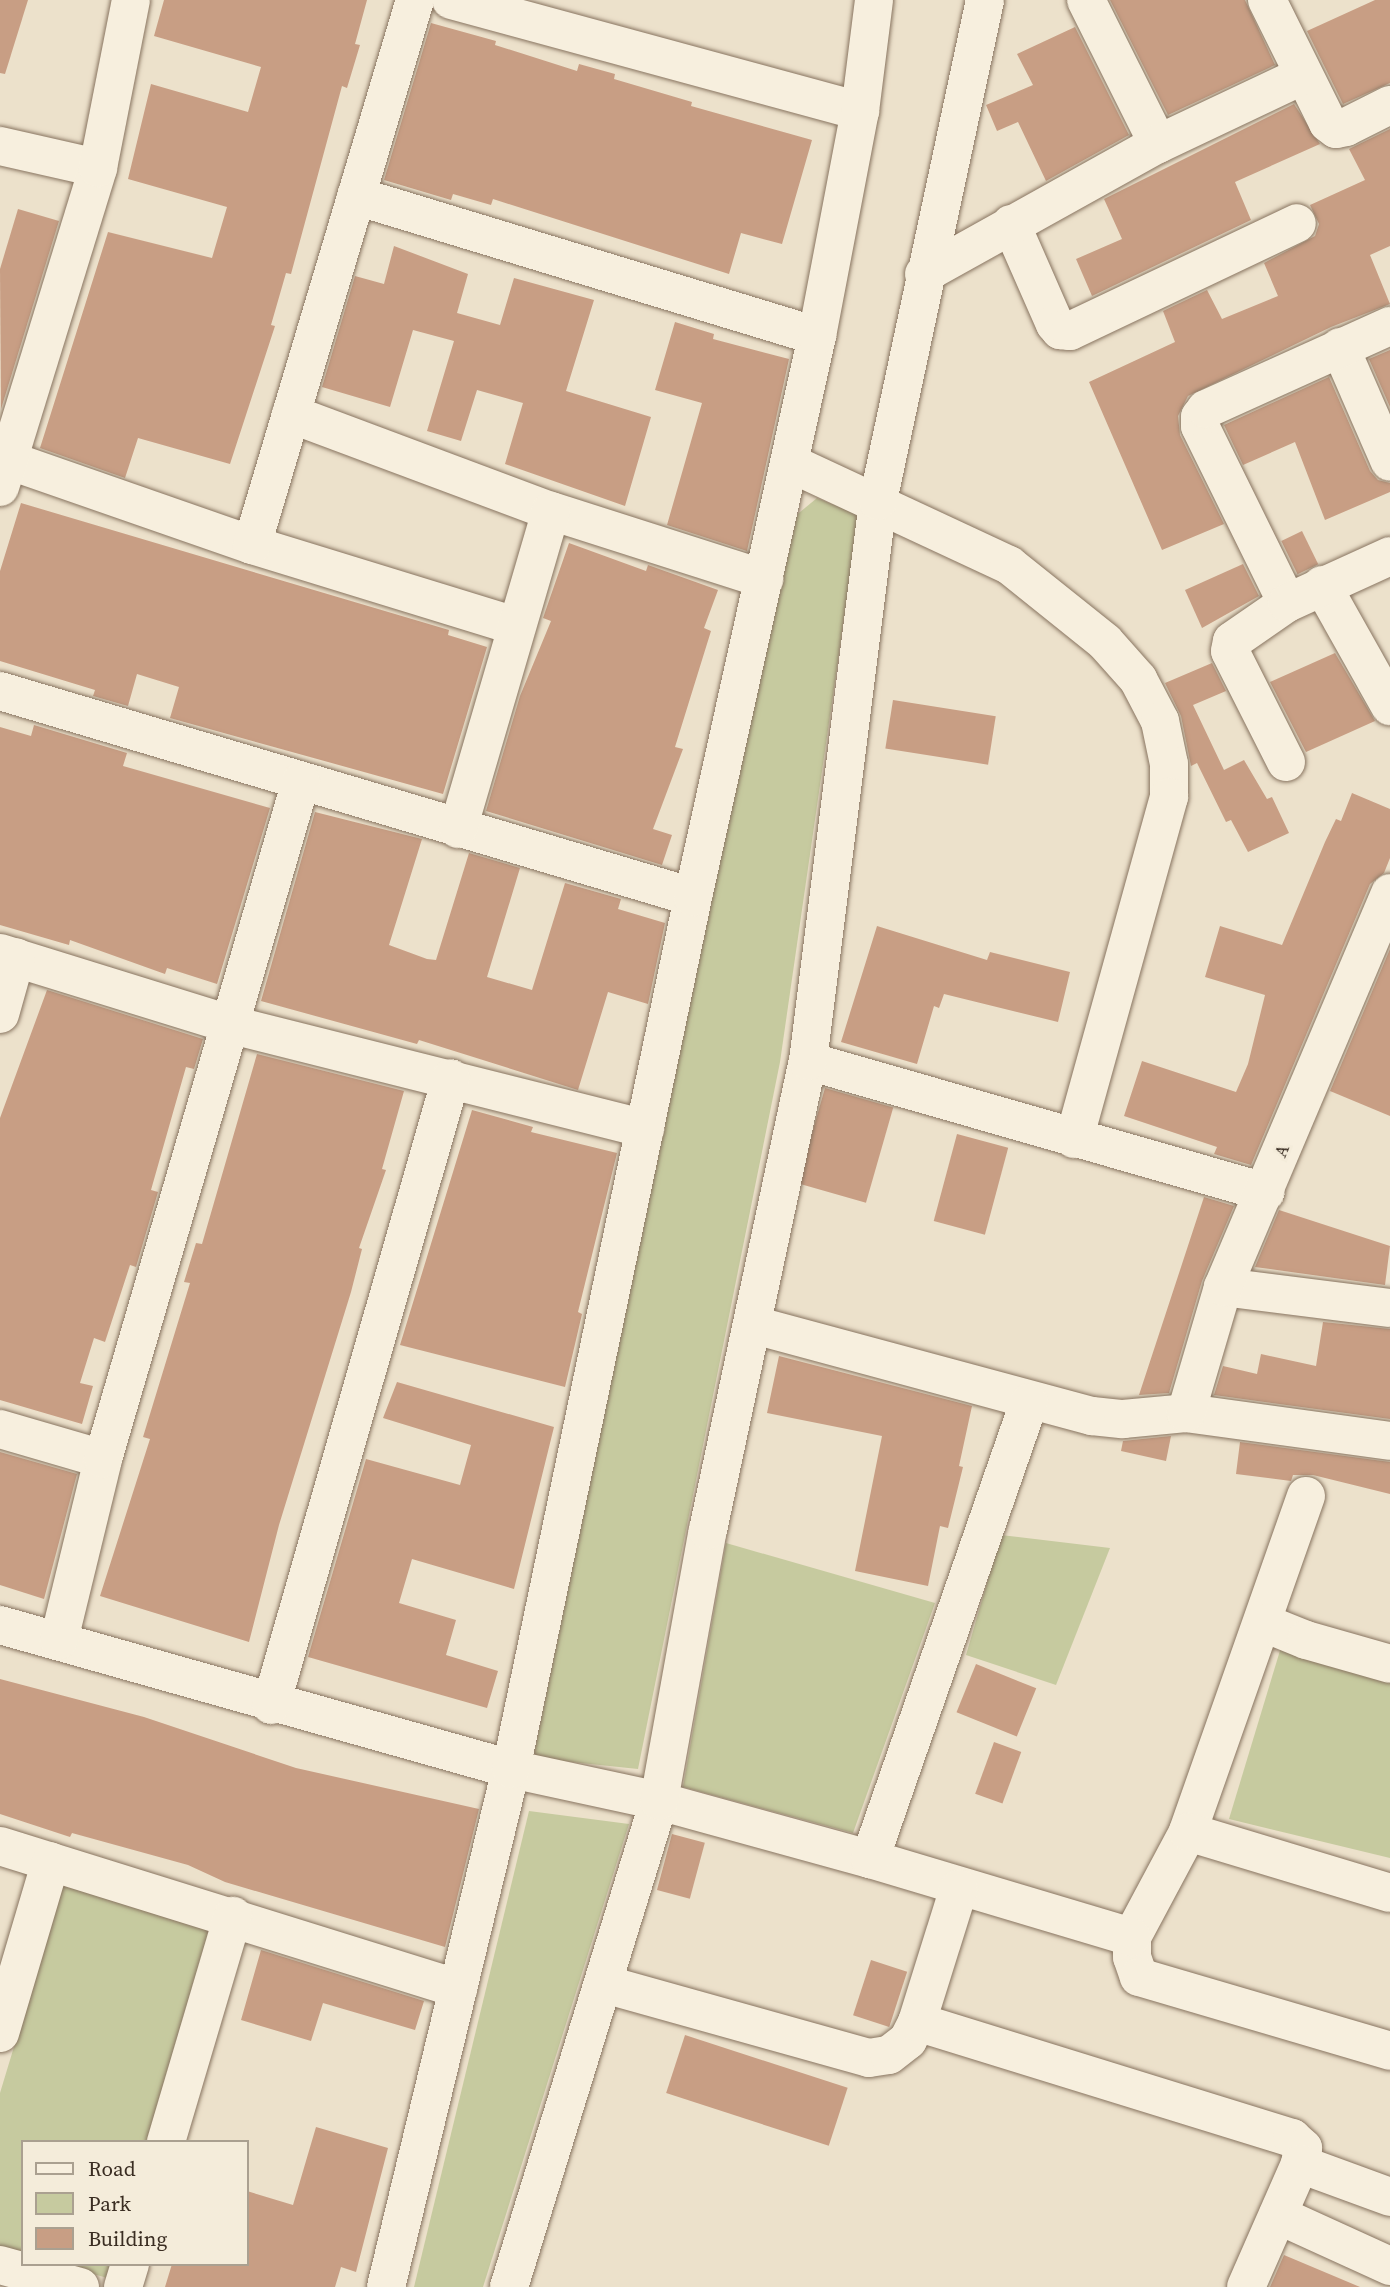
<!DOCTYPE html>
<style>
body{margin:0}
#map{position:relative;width:1390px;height:2287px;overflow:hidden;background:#ece1cb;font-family:"Source Serif 4",serif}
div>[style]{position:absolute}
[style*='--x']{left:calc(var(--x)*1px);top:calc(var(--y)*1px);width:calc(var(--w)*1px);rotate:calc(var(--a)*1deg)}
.green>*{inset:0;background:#c6ca9f}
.building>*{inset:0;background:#c89e84;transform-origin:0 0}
.roads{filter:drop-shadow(0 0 2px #887460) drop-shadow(0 0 2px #887460)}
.minor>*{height:38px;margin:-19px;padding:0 19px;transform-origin:19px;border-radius:19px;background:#f7efde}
span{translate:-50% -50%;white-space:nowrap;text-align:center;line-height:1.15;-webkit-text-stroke:6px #f4ecda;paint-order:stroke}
.street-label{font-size:18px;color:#3a2d22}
.legend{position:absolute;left:21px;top:2140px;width:228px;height:126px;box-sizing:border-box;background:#f4ecda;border:2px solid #aaa090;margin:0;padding:9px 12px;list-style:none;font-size:21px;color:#3a2d22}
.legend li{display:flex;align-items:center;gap:14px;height:35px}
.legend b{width:35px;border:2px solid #aaa090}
</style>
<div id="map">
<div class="green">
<i style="clip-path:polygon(817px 498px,859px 515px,780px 1062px,638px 1769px,533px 1758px,788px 522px)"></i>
<i style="clip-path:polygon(1001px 1535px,1110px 1548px,1056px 1685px,966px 1655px)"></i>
<i style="clip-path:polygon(726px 1543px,935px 1603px,853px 1833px,683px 1787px)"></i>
<i style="clip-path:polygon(1282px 1644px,1390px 1670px,1390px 1858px,1229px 1819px)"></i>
<i style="clip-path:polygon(529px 1811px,629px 1824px,483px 2287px,414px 2287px)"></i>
<i style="clip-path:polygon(66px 1875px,217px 1924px,155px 2142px,23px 2142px,23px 2255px,0 2249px,0 2093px)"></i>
<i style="clip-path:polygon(56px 2264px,119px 2264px,115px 2280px)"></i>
</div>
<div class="building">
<i style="clip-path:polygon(0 0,28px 0,5px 74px,0 73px)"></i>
<i style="clip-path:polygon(164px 0,367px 0,355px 44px,360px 45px,347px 88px,342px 86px,291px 274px,286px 273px,271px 325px,275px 326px,230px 464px,138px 438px,125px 478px,40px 448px,108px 232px,212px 258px,227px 207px,128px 179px,151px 84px,248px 112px,261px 67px,154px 36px)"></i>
<i style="clip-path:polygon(1110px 0,1245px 0,1275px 65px,1168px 115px)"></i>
<i style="clip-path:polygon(1375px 0,1390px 0,1390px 83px,1343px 104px,1307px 31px)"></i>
<i style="clip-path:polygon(431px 23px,496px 41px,495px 45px,577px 71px,579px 64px,615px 74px,614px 79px,692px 102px,691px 106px,812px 140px,782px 244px,741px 233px,729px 274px,493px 199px,491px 205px,453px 194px,451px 200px,384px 180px)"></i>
<i style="clip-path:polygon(1075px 27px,1129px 135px,1046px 181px,1018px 122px,997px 131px,986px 105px,1033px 85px,1017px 54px)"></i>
<i style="clip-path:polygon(1294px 104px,1320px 144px,1235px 182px,1251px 220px,1092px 296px,1076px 259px,1122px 239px,1104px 199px)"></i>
<i style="clip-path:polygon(1390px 129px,1390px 246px,1370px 255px,1390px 304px,1331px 327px,1188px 396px,1178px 416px,1180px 435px,1224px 524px,1162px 550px,1089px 382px,1175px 342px,1163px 311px,1207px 290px,1222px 319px,1278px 296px,1264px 263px,1315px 236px,1319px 224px,1310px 205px,1365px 180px,1349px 149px)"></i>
<i style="clip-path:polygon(18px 209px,59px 221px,1px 409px,0 269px)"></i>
<i style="clip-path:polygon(394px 246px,468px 274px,457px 313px,500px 325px,514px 278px,594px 300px,566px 391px,651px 417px,625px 506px,505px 464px,523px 403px,477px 390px,461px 441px,427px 431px,454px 341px,413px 330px,390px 407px,322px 387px,355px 276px,384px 284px)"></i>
<i style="clip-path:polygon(675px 322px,714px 334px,713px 339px,789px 359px,747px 551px,667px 525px,702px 403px,655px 390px)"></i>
<i style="clip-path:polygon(1390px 350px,1390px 407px,1369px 359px)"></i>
<i style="clip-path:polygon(1329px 377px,1370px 471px,1378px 480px,1390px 483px,1390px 492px,1325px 520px,1295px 442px,1243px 465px,1224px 425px)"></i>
<i style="clip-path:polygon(21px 503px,449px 630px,448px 635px,487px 647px,443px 794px,170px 718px,179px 687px,137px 674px,128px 706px,93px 696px,95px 690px,0 661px,0 571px)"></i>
<i style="left:1302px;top:531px;width:37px;height:23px;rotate:64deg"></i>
<i style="clip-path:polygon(569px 543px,646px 571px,648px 565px,718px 590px,704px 628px,711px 631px,675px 747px,683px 749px,653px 829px,672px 835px,662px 865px,486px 811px,520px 696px,551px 621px,543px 618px)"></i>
<i style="clip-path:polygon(1243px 564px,1259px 596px,1202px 628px,1185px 590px)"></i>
<i style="clip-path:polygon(1335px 653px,1375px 721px,1306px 752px,1270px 682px)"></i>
<i style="clip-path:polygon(1212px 663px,1226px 691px,1193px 705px,1224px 770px,1244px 760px,1267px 799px,1272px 797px,1289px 833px,1248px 852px,1231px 820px,1226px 822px,1197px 763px,1191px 766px,1181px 716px,1165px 683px)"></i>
<i style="left:893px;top:700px;width:104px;height:49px;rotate:9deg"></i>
<i style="clip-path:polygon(34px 725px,127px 753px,123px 766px,270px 808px,217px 984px,167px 968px,165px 974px,70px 940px,69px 945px,0 925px,0 727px,31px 736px)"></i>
<i style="clip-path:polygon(1352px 793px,1390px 809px,1390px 858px,1384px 873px,1370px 884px,1251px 1165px,1214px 1154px,1217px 1147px,1124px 1116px,1142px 1061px,1236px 1092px,1248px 1064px,1265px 995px,1205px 977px,1220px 926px,1282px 945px,1325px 842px,1336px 819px,1341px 821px)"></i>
<i style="clip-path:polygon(315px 812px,422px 839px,389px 945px,427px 959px,436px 960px,469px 853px,520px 868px,487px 977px,532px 990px,565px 883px,621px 899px,618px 909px,665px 923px,648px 1004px,608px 992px,578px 1090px,419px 1040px,417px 1044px,261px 1001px)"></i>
<i style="clip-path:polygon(877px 926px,987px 960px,990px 952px,1070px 972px,1058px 1022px,944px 994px,939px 1008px,934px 1006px,917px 1064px,841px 1042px)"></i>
<i style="clip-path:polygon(1390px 949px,1390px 1116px,1330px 1091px)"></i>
<i style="clip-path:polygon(47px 990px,203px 1039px,194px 1069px,186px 1067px,174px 1109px,151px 1190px,158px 1192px,136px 1267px,130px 1265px,105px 1342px,94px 1338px,80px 1383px,93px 1386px,82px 1424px,0 1400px,0 1118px)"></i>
<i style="clip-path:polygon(257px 1054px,404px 1091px,382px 1169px,386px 1170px,359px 1248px,362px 1249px,351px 1292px,279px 1525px,249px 1642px,100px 1596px,150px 1439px,143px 1437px,190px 1283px,184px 1282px,196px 1243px,202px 1244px)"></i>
<i style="left:825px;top:1088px;width:71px;height:99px;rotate:16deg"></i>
<i style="clip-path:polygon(472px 1110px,533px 1127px,531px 1132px,617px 1153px,578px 1312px,582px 1314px,565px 1387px,400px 1345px)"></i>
<i style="left:957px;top:1134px;width:53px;height:90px;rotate:15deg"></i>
<i style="clip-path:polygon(1204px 1197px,1234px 1206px,1202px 1281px,1169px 1393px,1139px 1395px)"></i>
<i style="clip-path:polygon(1279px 1210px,1390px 1246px,1385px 1285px,1255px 1267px)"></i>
<i style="clip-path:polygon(1323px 1322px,1390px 1329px,1390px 1419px,1214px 1395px,1223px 1366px,1257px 1374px,1261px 1354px,1316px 1366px)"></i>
<i style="clip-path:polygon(779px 1356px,972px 1406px,959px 1466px,963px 1467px,948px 1528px,940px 1526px,928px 1586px,855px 1571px,882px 1436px,767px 1413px)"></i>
<i style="clip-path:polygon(397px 1382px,554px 1427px,514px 1589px,412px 1559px,399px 1603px,456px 1620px,446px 1655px,498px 1671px,487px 1708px,308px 1657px,366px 1459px,460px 1485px,471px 1445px,383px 1418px)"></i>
<i style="clip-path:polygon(1171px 1436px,1166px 1461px,1121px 1451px,1123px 1441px)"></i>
<i style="clip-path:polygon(1240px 1442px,1390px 1462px,1390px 1494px,1313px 1475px,1293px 1475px,1291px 1481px,1236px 1474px)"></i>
<i style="clip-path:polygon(0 1452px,77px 1474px,44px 1599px,0 1585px)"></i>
<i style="left:976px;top:1664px;width:65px;height:52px;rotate:22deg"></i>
<i style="clip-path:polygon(0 1679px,144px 1717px,296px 1768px,479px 1809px,445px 1947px,225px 1882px,188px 1865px,72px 1833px,70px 1837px,0 1814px)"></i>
<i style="left:994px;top:1742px;width:29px;height:55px;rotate:20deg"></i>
<i style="left:672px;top:1834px;width:34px;height:58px;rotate:15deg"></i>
<i style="clip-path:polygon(261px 1950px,424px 2001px,415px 2030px,323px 2003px,311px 2041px,241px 2020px)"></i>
<i style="left:871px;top:1960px;width:38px;height:58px;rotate:18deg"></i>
<i style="left:685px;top:2035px;width:171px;height:61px;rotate:18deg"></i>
<i style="clip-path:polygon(316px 2127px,388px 2148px,356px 2272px,341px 2267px,335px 2287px,165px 2287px,172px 2264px,247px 2264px,247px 2191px,293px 2205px)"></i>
<i style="clip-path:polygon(1284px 2255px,1360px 2287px,1270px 2287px)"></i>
</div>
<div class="roads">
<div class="minor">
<i style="--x:451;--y:0;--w:424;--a:15.2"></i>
<i style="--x:1086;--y:0;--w:161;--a:63.4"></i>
<i style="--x:1267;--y:0;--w:137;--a:63.6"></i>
<i style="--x:1328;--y:123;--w:10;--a:37"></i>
<i style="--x:1336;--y:129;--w:10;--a:-11"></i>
<i style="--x:1346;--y:127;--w:49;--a:-26.6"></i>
<i style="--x:0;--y:146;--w:100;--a:12.7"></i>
<i style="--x:356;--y:196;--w:482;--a:16.9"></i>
<i style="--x:1011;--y:224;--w:109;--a:66.3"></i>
<i style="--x:1055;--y:324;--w:8;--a:50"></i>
<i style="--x:1060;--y:330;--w:10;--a:6"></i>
<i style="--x:1070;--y:331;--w:251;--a:-25.4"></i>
<i style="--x:924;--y:274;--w:268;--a:-29.1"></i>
<i style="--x:1158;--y:144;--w:161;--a:-25.3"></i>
<i style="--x:1340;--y:347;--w:125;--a:66.5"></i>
<i style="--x:291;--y:414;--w:278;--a:20.5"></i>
<i style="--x:551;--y:511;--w:224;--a:17.7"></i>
<i style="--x:8;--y:460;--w:258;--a:19.2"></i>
<i style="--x:252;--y:545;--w:275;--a:17.1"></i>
<i style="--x:790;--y:463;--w:242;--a:25"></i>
<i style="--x:1009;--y:565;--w:123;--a:38.7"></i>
<i style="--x:1105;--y:642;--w:50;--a:48.3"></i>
<i style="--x:1138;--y:679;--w:47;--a:62.4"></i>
<i style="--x:1160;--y:721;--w:44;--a:78.2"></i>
<i style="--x:1169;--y:764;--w:33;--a:90"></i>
<i style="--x:1169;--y:797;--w:355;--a:105.5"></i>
<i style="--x:0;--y:487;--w:334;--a:-72.9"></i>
<i style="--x:98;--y:168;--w:171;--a:-78.9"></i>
<i style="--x:252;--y:545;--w:569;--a:-73.35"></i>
<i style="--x:1322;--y:585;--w:139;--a:60.7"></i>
<i style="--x:1287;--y:603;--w:197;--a:-116.2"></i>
<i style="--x:1200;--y:426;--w:9;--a:-90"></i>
<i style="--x:1200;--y:417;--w:10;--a:-53"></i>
<i style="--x:1206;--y:409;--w:202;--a:-24.3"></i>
<i style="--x:0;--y:691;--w:723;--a:16.56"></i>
<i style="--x:1286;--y:762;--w:124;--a:-116.8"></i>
<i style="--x:1230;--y:651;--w:10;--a:-79"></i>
<i style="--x:1232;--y:641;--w:67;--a:-34.6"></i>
<i style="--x:1287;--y:603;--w:113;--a:-24.5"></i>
<i style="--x:458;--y:829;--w:331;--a:-73.7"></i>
<i style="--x:0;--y:953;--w:243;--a:17.2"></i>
<i style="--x:232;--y:1025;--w:426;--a:14.1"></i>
<i style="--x:0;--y:1014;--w:59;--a:-74.3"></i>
<i style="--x:808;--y:1061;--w:476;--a:16"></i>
<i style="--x:1223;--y:1287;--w:168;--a:7.2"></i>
<i style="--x:754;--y:1325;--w:350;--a:15.1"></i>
<i style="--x:1092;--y:1416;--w:31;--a:6"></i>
<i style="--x:1123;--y:1419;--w:63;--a:-5.4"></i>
<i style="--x:1186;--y:1413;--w:206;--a:7.8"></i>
<i style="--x:1186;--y:1413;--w:131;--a:-73.6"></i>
<i style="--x:1223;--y:1287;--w:428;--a:-67"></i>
<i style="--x:0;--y:1429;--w:107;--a:16.2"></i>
<i style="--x:1306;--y:1496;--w:356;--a:109.4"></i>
<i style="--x:1188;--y:1832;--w:119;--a:118.1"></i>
<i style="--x:1132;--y:1937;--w:20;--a:90"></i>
<i style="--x:1132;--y:1957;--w:21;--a:71"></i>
<i style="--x:1139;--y:1977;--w:262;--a:16.4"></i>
<i style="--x:1264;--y:1623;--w:45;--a:22"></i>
<i style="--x:1306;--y:1640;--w:87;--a:15.9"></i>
<i style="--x:0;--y:1625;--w:531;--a:15.74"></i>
<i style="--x:511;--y:1769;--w:151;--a:12.2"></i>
<i style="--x:659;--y:1801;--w:219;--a:15.4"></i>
<i style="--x:870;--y:1859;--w:273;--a:16.6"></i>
<i style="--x:59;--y:1640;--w:186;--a:-76.3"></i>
<i style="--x:103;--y:1459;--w:706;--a:-73.72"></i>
<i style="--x:271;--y:1705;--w:652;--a:-73.98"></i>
<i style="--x:1188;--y:1832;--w:211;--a:16.8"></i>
<i style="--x:0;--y:1846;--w:480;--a:17.3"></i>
<i style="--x:870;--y:1859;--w:483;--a:-70.8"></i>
<i style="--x:604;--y:1984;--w:275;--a:15.6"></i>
<i style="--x:869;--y:2058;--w:20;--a:-9"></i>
<i style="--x:889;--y:2055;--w:24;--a:-38"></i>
<i style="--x:908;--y:2040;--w:20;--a:-63"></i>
<i style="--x:917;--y:2022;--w:140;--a:-72.6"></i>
<i style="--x:917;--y:2022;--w:393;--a:17.2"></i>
<i style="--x:1292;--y:2138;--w:15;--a:42"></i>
<i style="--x:1303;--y:2148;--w:16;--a:101"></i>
<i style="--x:1300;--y:2164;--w:134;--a:113.7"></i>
<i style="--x:0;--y:2033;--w:179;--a:-73.5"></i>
<i style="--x:166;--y:2142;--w:236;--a:-73.5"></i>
<i style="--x:1300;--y:2164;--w:96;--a:20.1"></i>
<i style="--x:1278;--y:2215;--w:123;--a:24.5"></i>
<i style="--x:0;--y:2265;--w:83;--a:15.4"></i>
<i style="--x:123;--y:2287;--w:24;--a:-73"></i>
<i style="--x:386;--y:2287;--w:533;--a:-76.43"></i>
<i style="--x:511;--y:1769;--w:891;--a:-78.21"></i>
<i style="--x:693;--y:897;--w:575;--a:-77.54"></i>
<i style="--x:817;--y:336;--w:229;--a:-79.2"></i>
<i style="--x:860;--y:111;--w:112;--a:-82.8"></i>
<i style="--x:509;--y:2287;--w:509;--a:-72.85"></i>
<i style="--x:659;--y:1801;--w:275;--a:-79.8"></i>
<i style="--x:708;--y:1530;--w:480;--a:-78"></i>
<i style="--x:808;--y:1061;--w:564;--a:-82.87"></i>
<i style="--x:878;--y:501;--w:512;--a:-77.94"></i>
</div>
</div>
<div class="street-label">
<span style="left:1282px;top:1151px;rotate:-68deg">A</span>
</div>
<ul class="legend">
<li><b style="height:9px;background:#f7efde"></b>Road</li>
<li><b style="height:19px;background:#c6ca9f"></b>Park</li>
<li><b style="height:19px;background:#c89e84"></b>Building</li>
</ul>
</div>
